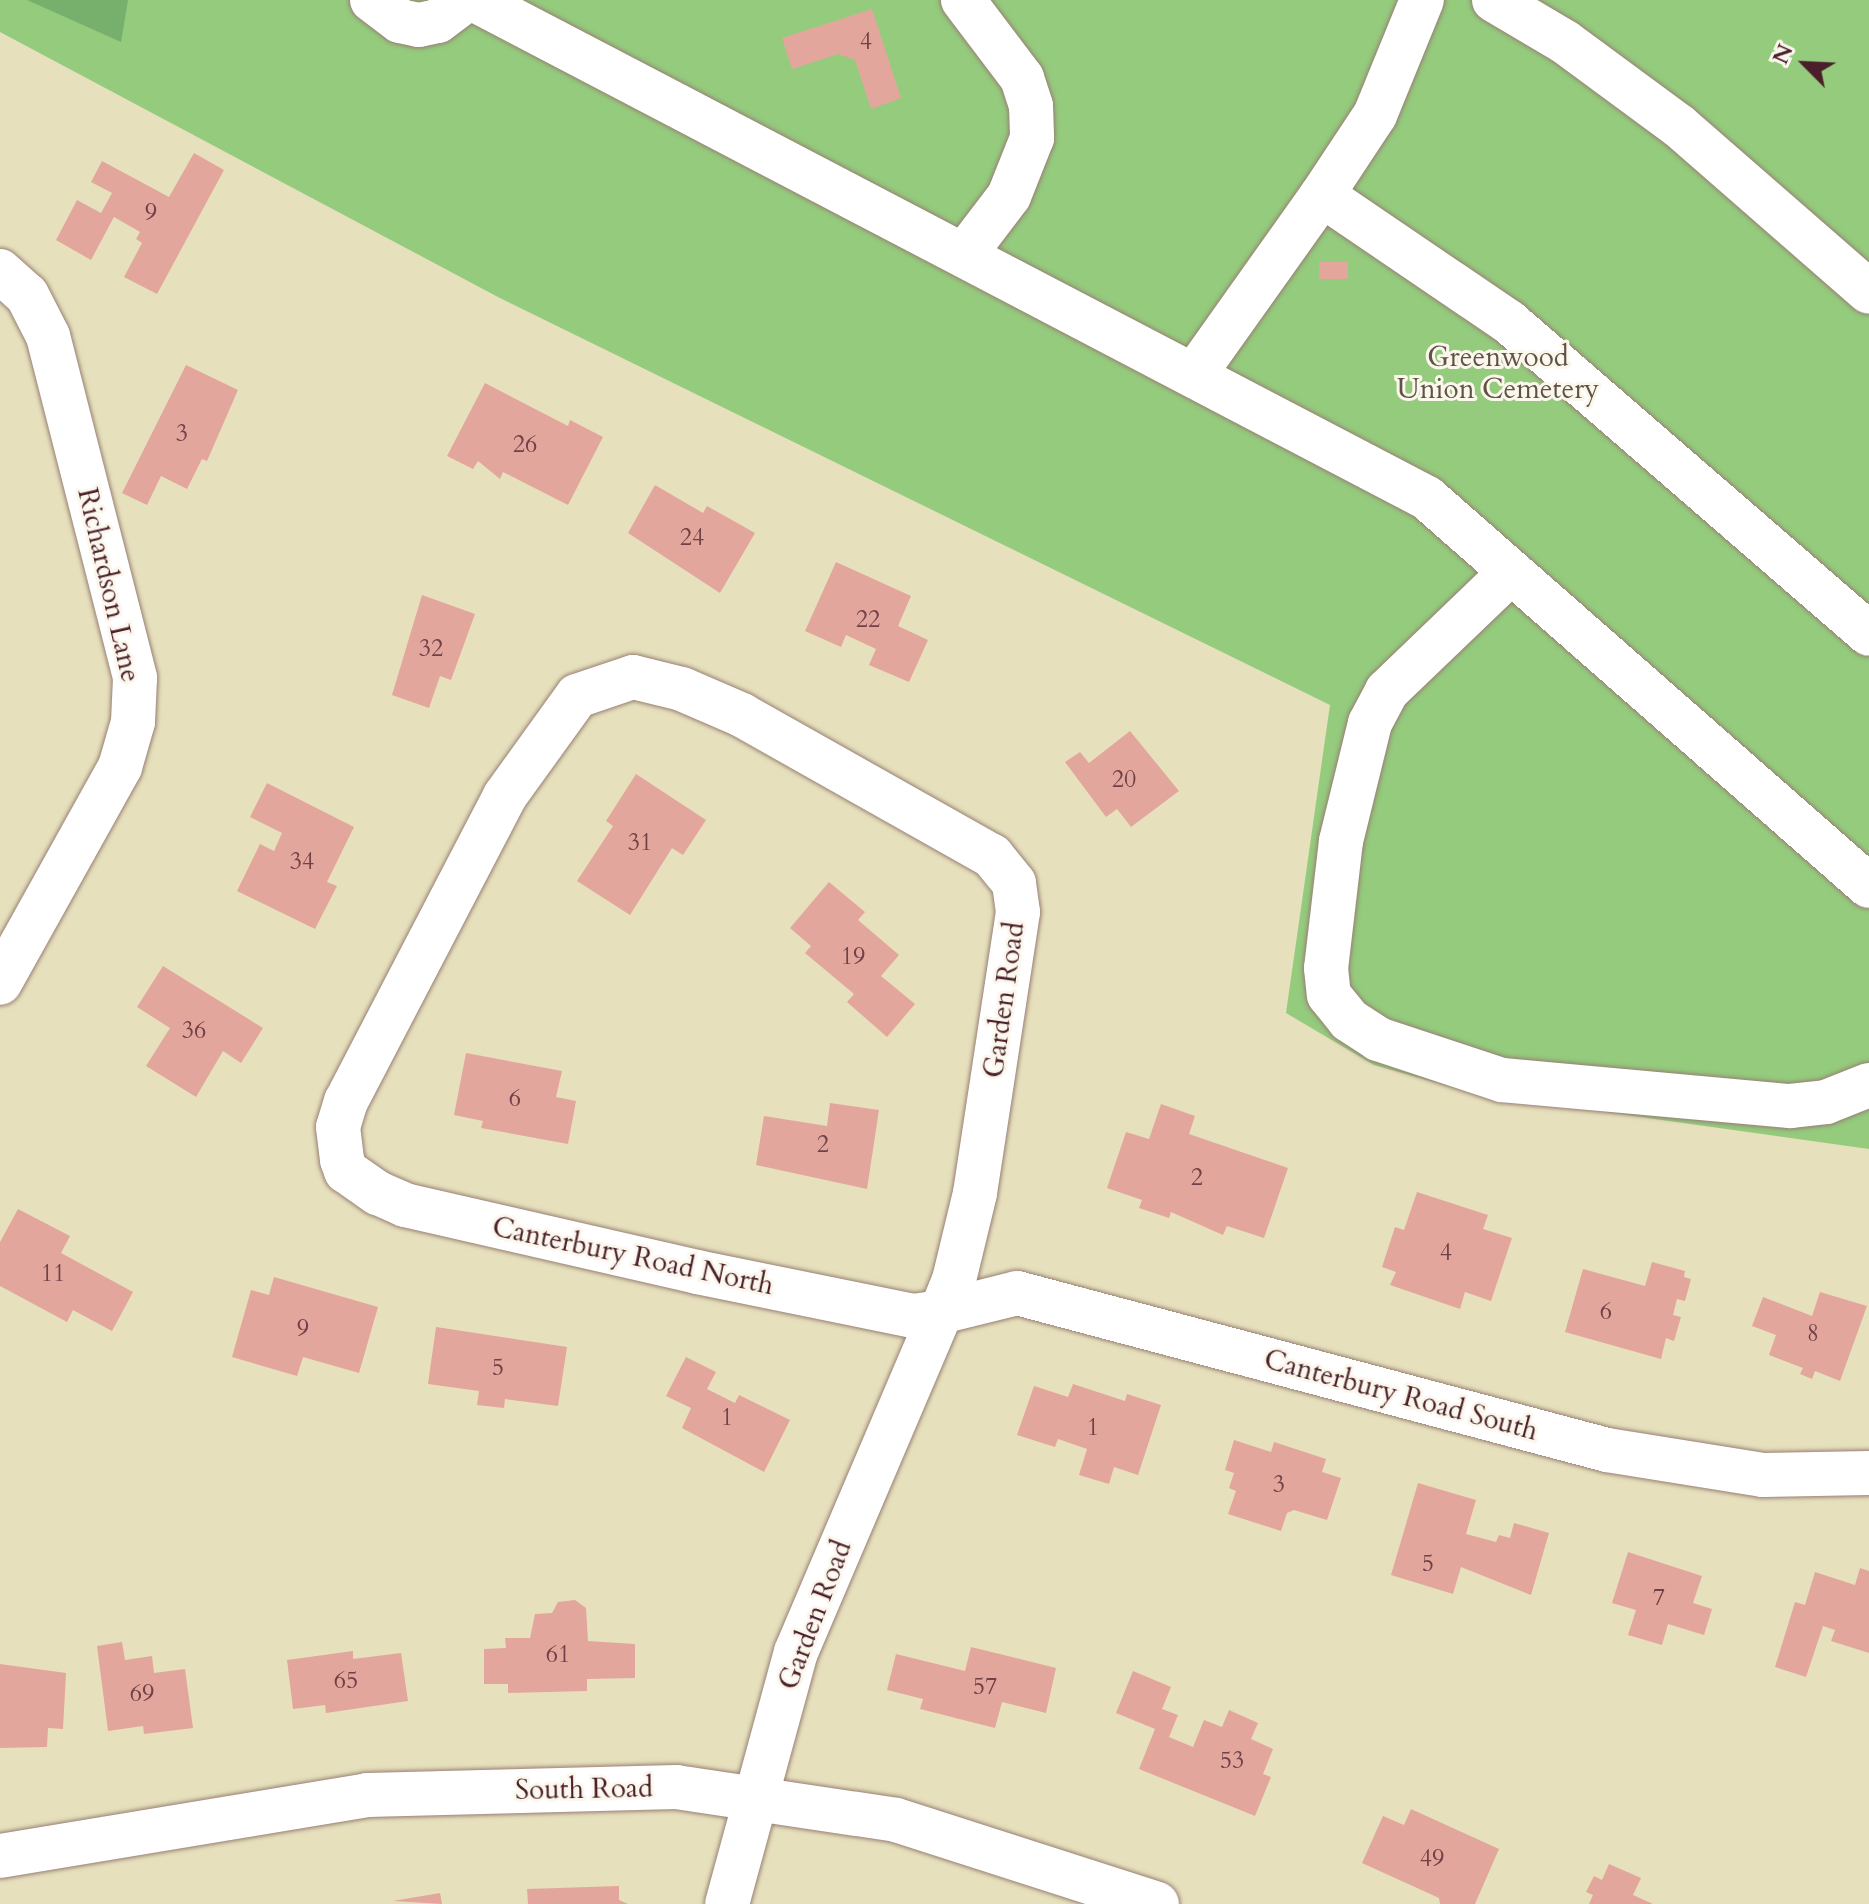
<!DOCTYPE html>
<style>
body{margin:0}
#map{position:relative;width:1869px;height:1904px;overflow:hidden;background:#e7e0bd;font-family:Cardo,serif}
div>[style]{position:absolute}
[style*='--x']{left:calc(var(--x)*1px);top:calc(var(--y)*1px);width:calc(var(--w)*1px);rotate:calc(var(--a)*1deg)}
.green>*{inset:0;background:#94cb7d}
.forest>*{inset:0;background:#77af6c}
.building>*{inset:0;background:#e3a69c;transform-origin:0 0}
.roads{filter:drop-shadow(0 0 2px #988074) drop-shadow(0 0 2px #988074)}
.minor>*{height:44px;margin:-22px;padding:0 22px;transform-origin:22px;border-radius:22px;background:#fff}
span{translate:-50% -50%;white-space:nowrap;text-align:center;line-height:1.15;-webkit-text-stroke:6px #fbf7ec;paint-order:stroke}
.number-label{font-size:24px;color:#704147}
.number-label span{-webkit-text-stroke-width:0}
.park-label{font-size:28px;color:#605344}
.street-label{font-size:28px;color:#4a1f2b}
.north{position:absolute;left:1765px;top:24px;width:80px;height:80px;-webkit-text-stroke:6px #fbf7ec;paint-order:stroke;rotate:294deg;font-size:22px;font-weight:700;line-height:32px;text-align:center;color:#4a1f2b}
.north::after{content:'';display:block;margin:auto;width:28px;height:36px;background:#4a1f2b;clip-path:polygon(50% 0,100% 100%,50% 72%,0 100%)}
</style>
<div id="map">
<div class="green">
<i style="clip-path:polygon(0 0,1869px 0,1869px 1149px,1476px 1094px,1374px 1065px,1286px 1013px,1330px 705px,498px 297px,0 32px)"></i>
</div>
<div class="forest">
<i style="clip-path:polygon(27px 0,128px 0,121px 42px)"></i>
</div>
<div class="building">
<i style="clip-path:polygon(872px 9px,901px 98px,871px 109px,855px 60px,838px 54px,792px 69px,782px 38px)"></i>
<i style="clip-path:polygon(194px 153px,224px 170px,157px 294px,124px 277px,142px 243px,136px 239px,140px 232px,114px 217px,91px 260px,56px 240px,77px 200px,101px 213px,112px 193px,91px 182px,102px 161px,169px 197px)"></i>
<i style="left:1348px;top:262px;width:17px;height:29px;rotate:90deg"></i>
<i style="clip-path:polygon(186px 365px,238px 390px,207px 461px,202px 459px,187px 489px,161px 476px,147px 505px,122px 493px)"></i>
<i style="clip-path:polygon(485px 383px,568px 426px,570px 420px,603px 437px,568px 505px,503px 472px,500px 479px,478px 461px,473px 469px,447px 456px)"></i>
<i style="clip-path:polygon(655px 485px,703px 513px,707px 506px,755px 533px,720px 593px,628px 533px)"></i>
<i style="clip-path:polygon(836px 562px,911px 596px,898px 626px,928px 640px,909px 682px,869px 665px,876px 649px,846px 635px,841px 647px,805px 631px)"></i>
<i style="clip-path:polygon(422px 595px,475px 614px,451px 680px,440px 676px,429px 708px,392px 695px)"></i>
<i style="clip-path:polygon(1130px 731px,1179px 791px,1131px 827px,1117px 809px,1106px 817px,1065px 762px,1080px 752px,1089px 763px)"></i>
<i style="clip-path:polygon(636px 774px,706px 820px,683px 855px,672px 848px,630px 915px,577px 881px,613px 826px,606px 821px)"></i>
<i style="clip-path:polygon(267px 783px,354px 827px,327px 882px,337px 886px,315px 929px,237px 891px,260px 844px,274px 851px,282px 833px,250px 817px)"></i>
<i style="clip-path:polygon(829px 882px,865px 912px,858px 920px,899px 955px,881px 976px,915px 1004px,887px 1037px,847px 1002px,854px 994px,805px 953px,811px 946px,790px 928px)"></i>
<i style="clip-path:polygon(163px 966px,263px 1028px,241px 1063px,223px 1051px,196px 1097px,146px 1066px,170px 1028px,137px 1007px)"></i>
<i style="clip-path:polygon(466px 1053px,562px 1071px,556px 1097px,576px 1101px,568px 1144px,481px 1128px,483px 1121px,454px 1115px)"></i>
<i style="clip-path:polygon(830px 1103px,879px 1110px,867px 1189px,756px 1165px,764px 1116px,827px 1126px)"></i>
<i style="clip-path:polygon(1161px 1104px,1195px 1116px,1189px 1134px,1288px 1168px,1264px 1238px,1227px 1226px,1223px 1235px,1171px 1212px,1169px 1218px,1139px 1208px,1142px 1200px,1107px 1188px,1126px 1132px,1149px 1139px)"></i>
<i style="clip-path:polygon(1417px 1192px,1488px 1215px,1483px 1229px,1512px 1238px,1491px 1301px,1465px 1292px,1460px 1309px,1390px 1285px,1396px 1272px,1382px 1267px,1395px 1227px,1404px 1230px)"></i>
<i style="clip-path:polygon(18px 1209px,70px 1236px,61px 1253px,133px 1292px,112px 1331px,73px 1310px,67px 1322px,0 1286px,0 1242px)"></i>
<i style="clip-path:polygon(1652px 1262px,1685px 1271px,1684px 1277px,1691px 1279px,1685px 1301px,1677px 1299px,1673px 1315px,1681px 1317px,1674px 1341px,1666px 1338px,1661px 1359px,1565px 1332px,1583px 1269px,1645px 1286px)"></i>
<i style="clip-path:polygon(274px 1277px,378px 1307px,359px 1373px,303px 1357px,297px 1376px,232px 1357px,251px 1290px,269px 1295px)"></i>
<i style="clip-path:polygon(1820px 1292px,1867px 1306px,1840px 1381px,1815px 1371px,1812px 1379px,1800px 1374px,1803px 1368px,1769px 1355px,1776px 1335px,1752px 1326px,1763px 1297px,1812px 1316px)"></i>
<i style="clip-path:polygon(436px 1327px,567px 1347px,558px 1406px,505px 1399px,504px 1408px,477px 1405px,479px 1391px,428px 1384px)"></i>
<i style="clip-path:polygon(686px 1357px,716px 1372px,707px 1389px,735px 1403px,739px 1395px,790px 1420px,764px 1472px,682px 1428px,691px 1408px,666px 1396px)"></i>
<i style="clip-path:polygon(1073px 1384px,1125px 1401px,1127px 1394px,1161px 1405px,1138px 1475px,1114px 1467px,1109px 1484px,1079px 1475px,1087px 1449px,1058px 1439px,1055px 1447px,1017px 1435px,1034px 1386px,1068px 1397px)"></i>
<i style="clip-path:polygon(1234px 1440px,1271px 1452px,1274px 1442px,1326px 1459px,1322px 1472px,1341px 1478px,1327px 1520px,1294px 1510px,1287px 1513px,1281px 1531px,1228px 1514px,1236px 1491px,1229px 1488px,1234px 1473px,1225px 1470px)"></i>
<i style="clip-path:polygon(1418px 1483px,1476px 1500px,1466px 1534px,1496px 1542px,1499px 1535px,1510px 1538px,1514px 1523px,1549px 1533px,1531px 1595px,1461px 1567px,1453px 1594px,1391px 1575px)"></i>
<i style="clip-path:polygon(1628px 1552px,1702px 1576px,1693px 1603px,1712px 1609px,1704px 1635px,1668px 1624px,1662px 1645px,1628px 1635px,1636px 1610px,1612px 1603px)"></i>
<i style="clip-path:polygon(1860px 1568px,1869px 1571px,1869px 1653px,1831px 1641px,1835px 1630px,1823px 1626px,1806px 1677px,1775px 1667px,1795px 1602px,1805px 1605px,1815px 1572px,1855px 1585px)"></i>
<i style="clip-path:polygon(575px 1600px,586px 1608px,588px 1641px,635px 1644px,635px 1678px,587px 1679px,587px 1691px,508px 1693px,508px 1684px,484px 1684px,484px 1649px,506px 1648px,505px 1638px,530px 1638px,535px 1614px,552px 1613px,558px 1602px)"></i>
<i style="clip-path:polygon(122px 1642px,125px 1660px,152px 1656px,154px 1673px,185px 1669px,193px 1728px,144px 1734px,143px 1726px,108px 1731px,97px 1646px)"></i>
<i style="clip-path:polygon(971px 1647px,1056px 1668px,1046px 1713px,1002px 1702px,995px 1728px,920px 1709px,923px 1699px,887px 1690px,896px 1654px,965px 1671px)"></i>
<i style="clip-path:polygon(353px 1651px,353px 1659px,401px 1653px,408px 1701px,326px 1713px,325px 1705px,293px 1709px,287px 1660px)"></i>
<i style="clip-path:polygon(0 1664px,66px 1673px,63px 1729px,48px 1728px,47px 1747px,0 1748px)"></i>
<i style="clip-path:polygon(1133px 1671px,1171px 1687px,1162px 1709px,1178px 1715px,1169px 1737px,1193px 1747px,1204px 1720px,1222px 1727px,1229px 1710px,1258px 1723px,1251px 1739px,1273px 1749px,1263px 1774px,1271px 1777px,1255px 1816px,1139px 1769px,1155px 1729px,1116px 1713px)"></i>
<i style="clip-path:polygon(1411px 1809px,1499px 1849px,1475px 1904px,1440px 1904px,1439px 1898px,1362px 1863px,1383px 1816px,1404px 1825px)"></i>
<i style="clip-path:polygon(1609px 1864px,1641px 1878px,1633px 1895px,1653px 1904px,1589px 1904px,1593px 1895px,1586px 1892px,1594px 1876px,1602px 1880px)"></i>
<i style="clip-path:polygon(619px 1886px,619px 1900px,628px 1904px,528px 1904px,527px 1889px)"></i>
<i style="clip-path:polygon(440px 1893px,442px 1904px,393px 1901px)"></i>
</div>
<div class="roads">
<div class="minor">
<i style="--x:372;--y:0;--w:35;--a:37"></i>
<i style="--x:400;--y:21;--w:19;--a:12"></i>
<i style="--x:419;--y:25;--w:19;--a:-12"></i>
<i style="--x:438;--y:21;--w:35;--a:-37"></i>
<i style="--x:475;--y:0;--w:1074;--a:27.61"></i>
<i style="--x:1427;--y:498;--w:588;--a:41.28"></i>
<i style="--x:963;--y:0;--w:98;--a:52.9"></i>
<i style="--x:1022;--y:78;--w:29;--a:72"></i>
<i style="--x:1031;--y:106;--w:32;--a:88"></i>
<i style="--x:1032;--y:138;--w:62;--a:111.6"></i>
<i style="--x:1009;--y:196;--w:74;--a:127.3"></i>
<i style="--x:1494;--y:0;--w:82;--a:30.6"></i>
<i style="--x:1565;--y:42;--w:142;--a:36.4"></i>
<i style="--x:1679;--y:126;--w:252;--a:41.1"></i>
<i style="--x:1322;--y:195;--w:96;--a:-56.5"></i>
<i style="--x:1375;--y:115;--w:124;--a:-67.8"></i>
<i style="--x:0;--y:271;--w:36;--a:42"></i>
<i style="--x:27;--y:295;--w:46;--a:62.9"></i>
<i style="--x:48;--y:336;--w:353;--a:75.7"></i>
<i style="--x:135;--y:678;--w:44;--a:92.6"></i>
<i style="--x:133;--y:722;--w:47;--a:106.1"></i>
<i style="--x:120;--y:767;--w:247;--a:119.1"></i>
<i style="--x:1194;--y:375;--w:221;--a:-54.6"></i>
<i style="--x:1322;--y:195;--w:226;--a:34.2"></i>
<i style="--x:1509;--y:322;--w:476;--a:40.9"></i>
<i style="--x:1511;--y:572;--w:172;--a:136.2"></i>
<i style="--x:1387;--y:691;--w:36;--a:118"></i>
<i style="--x:1370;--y:723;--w:122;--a:103.8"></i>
<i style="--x:1341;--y:841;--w:128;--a:96.7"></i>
<i style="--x:1326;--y:968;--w:27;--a:84"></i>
<i style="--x:1329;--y:995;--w:32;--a:51"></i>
<i style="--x:1349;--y:1020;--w:35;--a:33"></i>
<i style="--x:1378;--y:1039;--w:131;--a:18.3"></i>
<i style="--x:1502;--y:1080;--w:289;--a:5.2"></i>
<i style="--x:1790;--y:1106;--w:36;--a:-6"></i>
<i style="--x:1826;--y:1102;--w:46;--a:-21.6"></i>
<i style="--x:0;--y:1856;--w:372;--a:-9.4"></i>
<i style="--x:367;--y:1795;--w:309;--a:-1.5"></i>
<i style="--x:676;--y:1787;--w:222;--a:8.5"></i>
<i style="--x:896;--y:1820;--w:274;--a:17.8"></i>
<i style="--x:727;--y:1904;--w:261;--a:-74.7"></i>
<i style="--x:796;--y:1652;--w:370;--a:-66.9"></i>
<i style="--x:941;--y:1312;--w:35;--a:-68"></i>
<i style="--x:954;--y:1280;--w:89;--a:-76.4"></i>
<i style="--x:975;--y:1193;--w:284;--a:-81.3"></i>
<i style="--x:1018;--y:912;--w:29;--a:-98"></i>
<i style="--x:1014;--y:883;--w:35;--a:-129"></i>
<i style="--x:992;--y:856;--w:287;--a:-150.6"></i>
<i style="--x:742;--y:715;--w:65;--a:-156.6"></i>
<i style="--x:682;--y:689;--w:50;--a:-166.2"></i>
<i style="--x:633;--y:677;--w:59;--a:161.3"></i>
<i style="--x:577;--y:696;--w:123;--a:125.8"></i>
<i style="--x:505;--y:796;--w:344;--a:117.5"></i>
<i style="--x:346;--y:1101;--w:27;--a:107"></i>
<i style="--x:338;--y:1127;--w:33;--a:83"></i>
<i style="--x:342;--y:1160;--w:12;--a:70"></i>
<i style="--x:346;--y:1171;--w:39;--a:35"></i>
<i style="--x:378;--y:1193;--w:30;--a:24"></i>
<i style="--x:405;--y:1205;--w:300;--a:12.9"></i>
<i style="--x:697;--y:1272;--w:220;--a:11.5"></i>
<i style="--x:913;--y:1316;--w:28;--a:-8"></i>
<i style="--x:941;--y:1312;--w:78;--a:-14"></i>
<i style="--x:1017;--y:1293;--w:611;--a:14.9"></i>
<i style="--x:1607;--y:1450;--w:158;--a:9.1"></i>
<i style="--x:1763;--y:1475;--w:106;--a:-1.1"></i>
</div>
</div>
<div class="number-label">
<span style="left:866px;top:42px">4</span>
<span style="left:151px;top:213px">9</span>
<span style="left:182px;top:434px">3</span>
<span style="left:525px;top:445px">26</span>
<span style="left:692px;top:538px">24</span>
<span style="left:868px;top:620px">22</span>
<span style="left:431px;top:649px">32</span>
<span style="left:1124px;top:780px">20</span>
<span style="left:640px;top:843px">31</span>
<span style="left:302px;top:862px">34</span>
<span style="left:853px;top:957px">19</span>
<span style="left:194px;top:1031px">36</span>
<span style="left:515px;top:1099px">6</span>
<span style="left:823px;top:1145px">2</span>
<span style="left:1197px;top:1178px">2</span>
<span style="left:1446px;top:1253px">4</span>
<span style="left:53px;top:1274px">11</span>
<span style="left:1606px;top:1312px">6</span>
<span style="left:303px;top:1329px">9</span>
<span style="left:1813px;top:1334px">8</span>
<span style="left:498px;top:1368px">5</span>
<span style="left:727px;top:1418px">1</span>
<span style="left:1093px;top:1428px">1</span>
<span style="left:1279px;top:1485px">3</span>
<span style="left:1428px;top:1564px">5</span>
<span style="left:1659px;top:1598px">7</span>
<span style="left:558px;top:1655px">61</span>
<span style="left:346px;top:1681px">65</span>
<span style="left:985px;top:1687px">57</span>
<span style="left:142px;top:1694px">69</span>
<span style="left:1232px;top:1761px">53</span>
<span style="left:1432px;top:1859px">49</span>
</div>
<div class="park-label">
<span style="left:1498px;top:373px">Greenwood<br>Union Cemetery</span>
</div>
<div class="street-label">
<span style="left:109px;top:585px;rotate:77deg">Richardson Lane</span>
<span style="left:1004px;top:1000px;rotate:-82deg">Garden Road</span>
<span style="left:633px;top:1256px;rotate:12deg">Canterbury Road North</span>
<span style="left:1401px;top:1395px;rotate:15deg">Canterbury Road South</span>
<span style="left:815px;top:1615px;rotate:-69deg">Garden Road</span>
<span style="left:584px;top:1789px;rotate:-1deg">South Road</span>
</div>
<div class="north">N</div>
</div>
